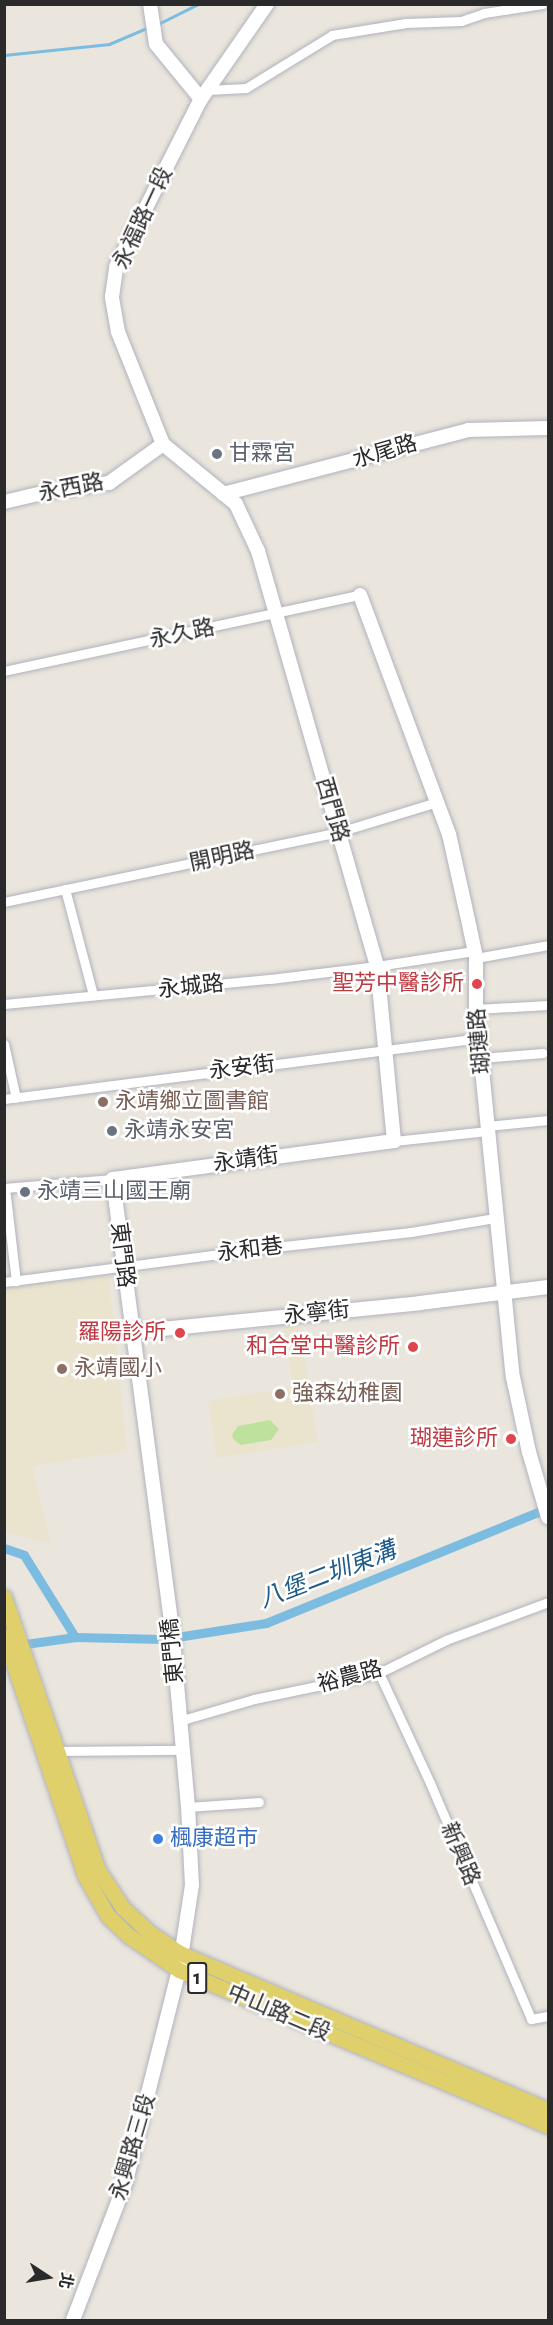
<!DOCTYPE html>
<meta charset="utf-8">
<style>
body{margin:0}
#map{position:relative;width:553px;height:2325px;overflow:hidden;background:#eae6dd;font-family:"Alegreya Sans","Noto Sans TC",sans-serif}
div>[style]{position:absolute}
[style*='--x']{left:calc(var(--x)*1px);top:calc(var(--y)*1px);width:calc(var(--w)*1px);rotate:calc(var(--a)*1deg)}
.education>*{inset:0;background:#eae4cf}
.pitch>*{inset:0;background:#bee19d}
.stream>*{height:3px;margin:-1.5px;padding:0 1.5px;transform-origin:1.5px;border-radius:1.5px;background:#7cbce0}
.canal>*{height:9px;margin:-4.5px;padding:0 4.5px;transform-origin:4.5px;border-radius:4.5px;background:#7cbce0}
.roads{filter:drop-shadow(0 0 2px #b1b2bc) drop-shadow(0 0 2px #b1b2bc)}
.street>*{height:9px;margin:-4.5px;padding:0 4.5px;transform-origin:4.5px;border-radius:4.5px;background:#fff}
.secondary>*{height:14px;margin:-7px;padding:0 7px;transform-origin:7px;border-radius:7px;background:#fff}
.primary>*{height:15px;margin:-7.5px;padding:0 7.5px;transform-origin:7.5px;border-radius:7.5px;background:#e0d06c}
.dots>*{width:16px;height:16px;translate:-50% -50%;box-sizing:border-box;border:3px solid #fff;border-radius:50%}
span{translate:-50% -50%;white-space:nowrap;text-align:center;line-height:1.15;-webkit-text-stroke:5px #fff;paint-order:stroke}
.shield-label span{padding:2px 4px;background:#fff;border:2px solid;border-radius:4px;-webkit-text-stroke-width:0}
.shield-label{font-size:21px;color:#2a2a2a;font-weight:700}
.street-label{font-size:22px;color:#2a2a2a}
.worship-label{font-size:22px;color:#5b616d}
.left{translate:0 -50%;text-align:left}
.health-label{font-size:22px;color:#be3a42}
.right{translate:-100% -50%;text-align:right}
.education-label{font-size:22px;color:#785e54}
.shop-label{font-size:22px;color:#366cbe}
.water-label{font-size:24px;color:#1d5b8b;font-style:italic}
.frame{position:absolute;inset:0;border:6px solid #2a2a2a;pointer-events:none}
.north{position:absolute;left:18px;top:2247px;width:60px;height:60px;-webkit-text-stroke:4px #fff;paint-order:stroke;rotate:102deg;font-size:16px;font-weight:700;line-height:24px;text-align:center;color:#2a2a2a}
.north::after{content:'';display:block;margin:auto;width:21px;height:27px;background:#2a2a2a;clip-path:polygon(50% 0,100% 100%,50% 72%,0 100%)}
</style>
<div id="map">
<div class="education">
<i style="clip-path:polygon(109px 1276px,127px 1451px,32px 1466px,51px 1544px,5px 1532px,5px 1288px)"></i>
<i style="clip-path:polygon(298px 1317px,318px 1442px,217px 1458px,208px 1401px,293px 1387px,282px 1319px)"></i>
</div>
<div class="pitch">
<i style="clip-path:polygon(270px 1420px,279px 1429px,271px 1440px,241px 1445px,234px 1440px,232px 1435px,238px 1426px)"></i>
</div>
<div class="stream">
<i style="--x:158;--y:24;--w:45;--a:-26.6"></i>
<i style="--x:4;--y:55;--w:106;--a:-6"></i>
<i style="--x:109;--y:44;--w:43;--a:-23"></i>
</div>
<div class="canal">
<i style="--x:4;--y:1548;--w:21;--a:19"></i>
<i style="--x:24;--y:1555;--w:97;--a:58.1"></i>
<i style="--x:18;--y:1645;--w:58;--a:-8"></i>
<i style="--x:75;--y:1637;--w:89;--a:1.3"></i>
<i style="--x:164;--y:1639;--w:103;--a:-8.9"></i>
<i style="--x:266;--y:1623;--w:305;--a:-22.2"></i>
</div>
<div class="roads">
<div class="street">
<i style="--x:207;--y:90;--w:39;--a:-3"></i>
<i style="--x:246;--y:88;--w:101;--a:-31.6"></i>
<i style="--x:332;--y:35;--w:75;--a:-9.2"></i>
<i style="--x:406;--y:23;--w:55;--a:-2.1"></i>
<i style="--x:461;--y:21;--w:24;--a:-19"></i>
<i style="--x:484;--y:13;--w:59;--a:-8.8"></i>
<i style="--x:4;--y:671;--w:364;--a:-12.1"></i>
<i style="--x:65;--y:889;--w:110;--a:75.2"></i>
<i style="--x:4;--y:902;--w:342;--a:-11.8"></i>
<i style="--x:339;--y:832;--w:102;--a:-17"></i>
<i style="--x:476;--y:958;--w:73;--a:-10.2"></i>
<i style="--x:4;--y:1004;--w:267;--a:-5.4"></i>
<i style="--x:270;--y:979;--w:108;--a:-6.9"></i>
<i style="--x:377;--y:966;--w:98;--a:-8.8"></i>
<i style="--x:476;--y:1009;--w:72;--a:-3.2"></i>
<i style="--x:4;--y:1044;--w:55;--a:77.5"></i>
<i style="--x:481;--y:1058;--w:62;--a:-4.6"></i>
<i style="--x:4;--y:1099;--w:480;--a:-7.3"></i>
<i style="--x:487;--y:1126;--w:61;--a:-5.6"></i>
<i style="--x:394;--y:1141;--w:94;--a:-6.1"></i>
<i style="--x:4;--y:1188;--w:109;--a:-4.7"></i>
<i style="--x:5;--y:1188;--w:94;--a:83.3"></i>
<i style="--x:4;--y:1282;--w:273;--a:-7.4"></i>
<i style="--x:275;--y:1247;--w:137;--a:-6.3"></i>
<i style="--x:411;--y:1232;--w:85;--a:-9.5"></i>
<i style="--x:379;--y:1673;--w:121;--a:65.1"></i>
<i style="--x:430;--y:1783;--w:257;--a:66.8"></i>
<i style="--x:531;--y:2019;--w:17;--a:-10"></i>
<i style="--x:179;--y:1721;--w:78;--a:-16.3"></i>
<i style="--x:254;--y:1699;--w:128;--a:-11.7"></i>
<i style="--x:379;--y:1673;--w:75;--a:-26.2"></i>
<i style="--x:446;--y:1640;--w:109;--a:-20.4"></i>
<i style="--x:58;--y:1751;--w:125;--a:-0.5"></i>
<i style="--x:188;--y:1807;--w:71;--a:-4"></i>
</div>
<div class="secondary">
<i style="--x:150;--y:4;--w:40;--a:81.5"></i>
<i style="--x:156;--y:44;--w:71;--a:50.7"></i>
<i style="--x:223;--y:494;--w:253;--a:-14.6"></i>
<i style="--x:468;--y:430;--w:80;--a:-1.4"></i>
<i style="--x:4;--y:502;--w:48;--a:-13.2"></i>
<i style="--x:51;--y:491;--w:59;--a:-7.9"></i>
<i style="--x:109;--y:483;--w:67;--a:-35.8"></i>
<i style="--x:360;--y:595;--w:255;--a:69.6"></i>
<i style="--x:449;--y:834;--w:97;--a:77.5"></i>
<i style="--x:470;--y:929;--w:30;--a:78"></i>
<i style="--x:476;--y:958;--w:51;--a:90"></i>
<i style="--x:476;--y:1009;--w:370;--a:84.3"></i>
<i style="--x:513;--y:1377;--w:77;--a:78"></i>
<i style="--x:529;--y:1452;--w:68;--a:73.7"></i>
<i style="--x:132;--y:1332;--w:289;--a:-5.7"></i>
<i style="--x:420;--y:1303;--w:129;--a:-7.1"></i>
<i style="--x:73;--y:2320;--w:149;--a:-69.1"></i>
<i style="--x:126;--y:2181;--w:218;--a:-75.9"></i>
<i style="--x:179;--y:1970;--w:86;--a:-81.3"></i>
<i style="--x:192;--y:1885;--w:78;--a:-92.9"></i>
<i style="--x:188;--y:1807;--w:179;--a:-95.1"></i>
<i style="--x:172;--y:1629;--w:454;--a:-97.5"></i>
<i style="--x:113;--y:1179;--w:284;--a:-7.7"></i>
<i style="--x:394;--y:1141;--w:176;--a:-95.5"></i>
<i style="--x:377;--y:966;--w:432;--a:-106"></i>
<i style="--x:258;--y:551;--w:52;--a:-115.1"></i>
<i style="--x:236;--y:504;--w:94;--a:-140.6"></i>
<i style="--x:163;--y:444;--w:121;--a:-111.9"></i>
<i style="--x:118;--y:332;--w:36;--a:-100"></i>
<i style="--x:112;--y:297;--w:30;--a:-82"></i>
<i style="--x:116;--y:267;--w:188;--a:-63.2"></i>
<i style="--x:201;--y:99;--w:116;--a:-55.2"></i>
</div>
<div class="primary">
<i style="--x:4;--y:1597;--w:289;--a:71"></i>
<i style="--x:98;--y:1870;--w:45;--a:56.7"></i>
<i style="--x:123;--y:1908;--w:37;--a:43"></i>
<i style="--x:150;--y:1933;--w:36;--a:34"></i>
<i style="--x:180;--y:1953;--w:400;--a:23.1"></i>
<i style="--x:4;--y:1635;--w:254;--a:71.4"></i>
<i style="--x:85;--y:1876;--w:46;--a:60.1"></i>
<i style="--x:108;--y:1916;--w:29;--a:44"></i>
<i style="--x:129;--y:1936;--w:60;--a:34.2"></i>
<i style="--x:179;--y:1970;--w:401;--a:22.9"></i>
</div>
</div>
<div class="dots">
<i style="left:217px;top:454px;background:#6b7280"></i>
<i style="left:477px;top:984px;background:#e0444e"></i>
<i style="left:103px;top:1102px;background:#8d6e63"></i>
<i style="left:112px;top:1131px;background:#6b7280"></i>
<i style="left:25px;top:1192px;background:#6b7280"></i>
<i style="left:180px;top:1333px;background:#e0444e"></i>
<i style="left:413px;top:1347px;background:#e0444e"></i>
<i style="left:62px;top:1369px;background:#8d6e63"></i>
<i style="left:280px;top:1394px;background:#8d6e63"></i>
<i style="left:511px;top:1439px;background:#e0444e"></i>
<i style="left:158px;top:1839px;background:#3f7fe0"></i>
</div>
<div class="shield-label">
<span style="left:197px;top:1978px">1</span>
</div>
<div class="street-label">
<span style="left:143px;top:218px;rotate:-65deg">永福路一段</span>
<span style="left:385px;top:452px;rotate:-16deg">水尾路</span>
<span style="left:71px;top:488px;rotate:-11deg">永西路</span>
<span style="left:182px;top:634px;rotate:-12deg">永久路</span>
<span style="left:332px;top:810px;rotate:74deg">西門路</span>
<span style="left:222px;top:857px;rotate:-12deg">開明路</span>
<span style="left:191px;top:987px;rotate:-6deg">永城路</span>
<span style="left:480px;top:1041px;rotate:-95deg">瑚璉路</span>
<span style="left:242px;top:1068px;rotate:-7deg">永安街</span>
<span style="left:246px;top:1160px;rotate:-8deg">永靖街</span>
<span style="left:250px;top:1250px;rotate:-7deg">永和巷</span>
<span style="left:122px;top:1255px;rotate:83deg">東門路</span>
<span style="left:317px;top:1313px;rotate:-6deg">永寧街</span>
<span style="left:173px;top:1651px;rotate:-95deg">東門橋</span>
<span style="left:350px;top:1677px;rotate:-15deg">裕農路</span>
<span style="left:460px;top:1854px;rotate:67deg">新興路</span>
<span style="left:279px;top:2013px;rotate:23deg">中山路二段</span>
<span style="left:133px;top:2147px;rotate:-74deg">永興路三段</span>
</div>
<div class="worship-label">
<span class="left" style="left:229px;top:454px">甘霖宮</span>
<span class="left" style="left:124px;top:1131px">永靖永安宮</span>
<span class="left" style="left:37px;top:1192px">永靖三山國王廟</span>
</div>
<div class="health-label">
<span class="right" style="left:464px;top:984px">聖芳中醫診所</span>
<span class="right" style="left:166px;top:1333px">羅陽診所</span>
<span class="right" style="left:400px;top:1347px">和合堂中醫診所</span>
<span class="right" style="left:498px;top:1439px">瑚連診所</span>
</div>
<div class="education-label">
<span class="left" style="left:115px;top:1102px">永靖鄉立圖書館</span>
<span class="left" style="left:74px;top:1369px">永靖國小</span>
<span class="left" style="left:292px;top:1394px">強森幼稚園</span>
</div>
<div class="shop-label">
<span class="left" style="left:170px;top:1839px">楓康超市</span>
</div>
<div class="water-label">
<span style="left:328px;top:1576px;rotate:-21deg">八堡二圳東溝</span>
</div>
<div class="frame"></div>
<div class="north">北</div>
</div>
